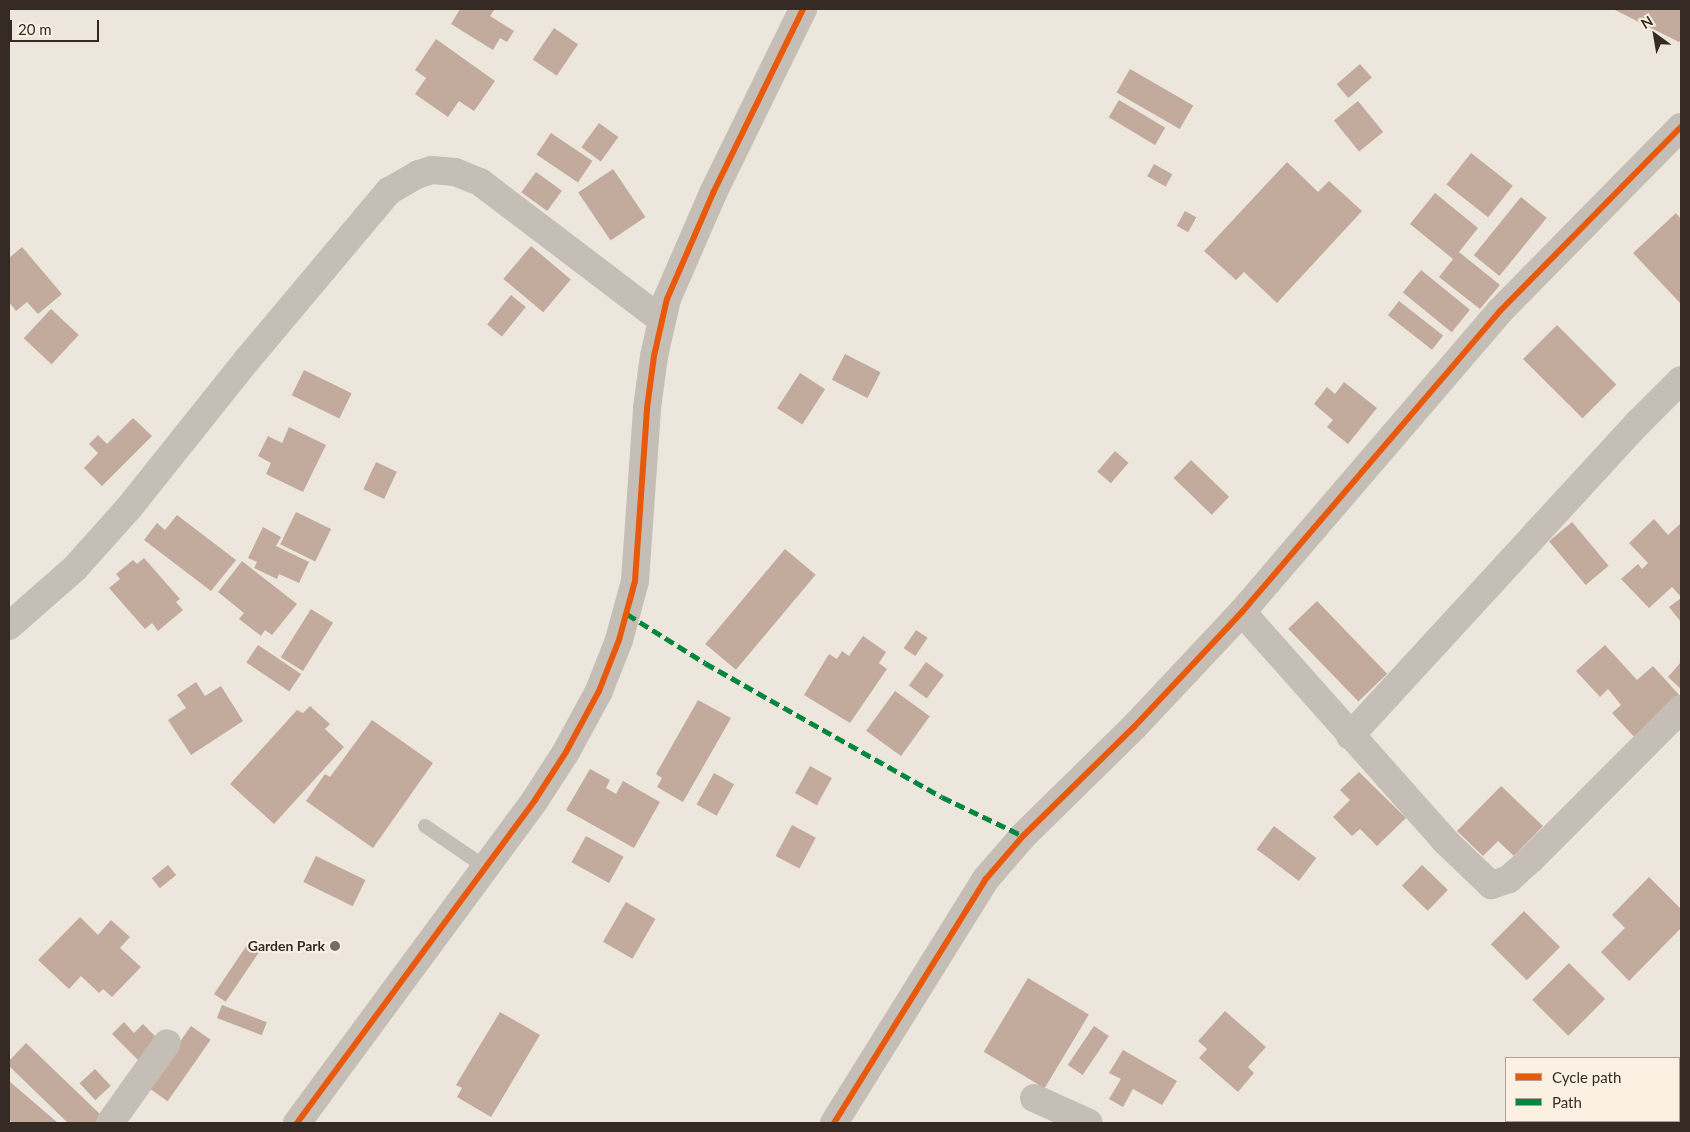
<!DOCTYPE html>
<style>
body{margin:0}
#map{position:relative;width:1690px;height:1132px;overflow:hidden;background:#ede6dc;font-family:Lato,sans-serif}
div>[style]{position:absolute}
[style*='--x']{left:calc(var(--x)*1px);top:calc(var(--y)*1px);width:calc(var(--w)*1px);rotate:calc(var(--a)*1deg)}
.building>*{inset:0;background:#c2ab9c;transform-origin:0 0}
.lane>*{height:14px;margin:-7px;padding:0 7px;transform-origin:7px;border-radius:7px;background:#c5beb6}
.street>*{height:28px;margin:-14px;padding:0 14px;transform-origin:14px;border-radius:14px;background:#c5beb6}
.quiet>*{height:5px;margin-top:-2.5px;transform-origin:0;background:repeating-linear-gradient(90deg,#00873e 0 10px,transparent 0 15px)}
.cycleway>*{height:6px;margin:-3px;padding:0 3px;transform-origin:3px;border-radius:3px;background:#e8590c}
.dots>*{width:14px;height:14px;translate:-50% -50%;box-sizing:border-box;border:2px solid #fbf1e2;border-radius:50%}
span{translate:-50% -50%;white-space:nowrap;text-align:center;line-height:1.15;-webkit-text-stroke:4px #fbf1e2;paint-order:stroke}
.poi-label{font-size:14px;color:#352b24;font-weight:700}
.right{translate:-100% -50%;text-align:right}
.frame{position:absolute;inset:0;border:10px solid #352b24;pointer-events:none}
.legend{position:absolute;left:1505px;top:1057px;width:175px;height:65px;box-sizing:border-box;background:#fbf1e2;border:1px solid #aca296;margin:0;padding:6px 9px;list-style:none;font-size:15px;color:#352b24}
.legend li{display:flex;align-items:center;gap:10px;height:25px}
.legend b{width:25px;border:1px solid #aca296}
.north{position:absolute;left:1630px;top:10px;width:50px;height:50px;-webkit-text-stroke:4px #fbf1e2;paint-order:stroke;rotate:328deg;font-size:14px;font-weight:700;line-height:20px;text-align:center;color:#352b24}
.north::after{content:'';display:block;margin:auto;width:18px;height:22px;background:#352b24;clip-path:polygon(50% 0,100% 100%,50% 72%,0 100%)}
.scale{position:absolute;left:10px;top:20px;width:89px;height:22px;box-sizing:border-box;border:2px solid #352b24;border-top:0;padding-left:6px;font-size:15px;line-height:18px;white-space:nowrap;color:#352b24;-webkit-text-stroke:4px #fbf1e2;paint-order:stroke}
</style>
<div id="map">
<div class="building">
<i style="clip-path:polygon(460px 9px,495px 9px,490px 16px,514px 31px,507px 42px,500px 38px,493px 50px,451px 24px)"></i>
<i style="clip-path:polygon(1613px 9px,1681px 9px,1681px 39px,1679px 42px)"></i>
<i style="left:554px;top:28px;width:29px;height:38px;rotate:34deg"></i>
<i style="clip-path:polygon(436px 39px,495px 81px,474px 111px,459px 101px,448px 117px,415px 94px,426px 78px,415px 70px)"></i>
<i style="left:1360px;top:64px;width:18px;height:31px;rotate:49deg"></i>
<i style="left:1130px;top:69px;width:73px;height:27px;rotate:30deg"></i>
<i style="left:1119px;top:100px;width:54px;height:20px;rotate:31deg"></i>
<i style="left:1358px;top:101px;width:40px;height:31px;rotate:51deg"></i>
<i style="left:599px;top:123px;width:24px;height:30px;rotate:36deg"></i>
<i style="left:551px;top:133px;width:50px;height:26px;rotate:34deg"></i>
<i style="left:1471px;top:153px;width:53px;height:40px;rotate:38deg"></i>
<i style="clip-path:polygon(1287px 162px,1318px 192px,1329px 181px,1362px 211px,1277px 303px,1244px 272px,1236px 280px,1204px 251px)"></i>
<i style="left:1154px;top:164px;width:21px;height:14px;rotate:29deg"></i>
<i style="left:613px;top:169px;width:58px;height:42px;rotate:56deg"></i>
<i style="left:536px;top:172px;width:32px;height:25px;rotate:36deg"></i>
<i style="clip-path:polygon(1435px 193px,1478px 228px,1459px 252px,1500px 285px,1480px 309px,1439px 277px,1453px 259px,1410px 224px)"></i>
<i style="left:1521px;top:197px;width:33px;height:75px;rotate:39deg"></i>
<i style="left:1185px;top:211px;width:13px;height:17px;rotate:29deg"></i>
<i style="clip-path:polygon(1676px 213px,1681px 219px,1681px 304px,1633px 253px)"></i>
<i style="left:531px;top:246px;width:52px;height:43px;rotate:40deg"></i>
<i style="clip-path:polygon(22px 247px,62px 294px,38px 314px,27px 302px,16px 311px,9px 302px,9px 258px)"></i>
<i style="left:1421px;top:270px;width:63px;height:29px;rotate:39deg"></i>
<i style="left:511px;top:295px;width:19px;height:38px;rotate:39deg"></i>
<i style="left:1399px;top:301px;width:56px;height:18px;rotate:38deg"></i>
<i style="left:51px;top:309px;width:38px;height:40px;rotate:43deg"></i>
<i style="left:1557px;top:325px;width:84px;height:48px;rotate:45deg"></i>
<i style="left:845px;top:354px;width:40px;height:29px;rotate:27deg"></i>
<i style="left:304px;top:370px;width:53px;height:28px;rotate:26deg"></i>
<i style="left:800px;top:373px;width:30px;height:42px;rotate:33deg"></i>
<i style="clip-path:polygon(1344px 382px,1377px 408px,1348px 444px,1327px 427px,1333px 420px,1314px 404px,1327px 387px,1335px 394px)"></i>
<i style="clip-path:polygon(133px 418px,152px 436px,102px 486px,84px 468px,98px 453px,89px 444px,98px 435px,107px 444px)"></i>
<i style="clip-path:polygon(289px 427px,326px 445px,303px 492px,266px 474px,271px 463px,258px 456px,268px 436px,282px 443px)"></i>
<i style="left:1115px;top:451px;width:18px;height:27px;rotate:41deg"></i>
<i style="left:1191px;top:460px;width:53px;height:25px;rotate:44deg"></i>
<i style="left:376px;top:462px;width:23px;height:30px;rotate:25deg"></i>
<i style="left:296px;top:512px;width:39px;height:36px;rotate:26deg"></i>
<i style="clip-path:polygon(177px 515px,236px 560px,211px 591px,144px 540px,157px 523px,165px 530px)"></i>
<i style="clip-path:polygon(1654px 519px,1668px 535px,1681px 523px,1681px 597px,1672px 587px,1649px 608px,1621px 579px,1638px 564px,1642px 569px,1648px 563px,1629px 543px)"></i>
<i style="left:1572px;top:522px;width:57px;height:30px;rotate:50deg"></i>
<i style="clip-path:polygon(263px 527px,281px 537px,276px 546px,309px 562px,299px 583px,279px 574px,277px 579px,254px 568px,257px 562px,248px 558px)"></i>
<i style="left:785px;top:549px;width:40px;height:124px;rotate:40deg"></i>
<i style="clip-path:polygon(144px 558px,180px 599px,176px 602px,183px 610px,158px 631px,152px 623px,145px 629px,109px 588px,120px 579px,116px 574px,133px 560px,137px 564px)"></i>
<i style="clip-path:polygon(242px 561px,297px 604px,272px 635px,265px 630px,261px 636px,239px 619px,244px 613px,218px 592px)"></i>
<i style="clip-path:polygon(1681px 598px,1681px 622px,1669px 607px)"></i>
<i style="left:1317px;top:601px;width:101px;height:40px;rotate:46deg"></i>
<i style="left:311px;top:609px;width:26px;height:57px;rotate:32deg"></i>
<i style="left:916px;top:630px;width:14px;height:22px;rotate:34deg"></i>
<i style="clip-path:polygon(863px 636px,886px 652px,879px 663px,887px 669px,850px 723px,804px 695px,829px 654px,837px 659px,842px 651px,849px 656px)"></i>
<i style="left:258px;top:645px;width:52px;height:21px;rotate:34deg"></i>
<i style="clip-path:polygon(1605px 645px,1637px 680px,1653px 666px,1681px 697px,1637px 740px,1612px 713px,1621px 705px,1608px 689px,1600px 697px,1576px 671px)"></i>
<i style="left:926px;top:662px;width:22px;height:29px;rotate:36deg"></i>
<i style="clip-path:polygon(1681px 662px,1681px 689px,1668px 677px)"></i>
<i style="clip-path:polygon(196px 682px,205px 696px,221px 686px,243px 721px,191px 755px,168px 720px,186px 708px,177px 695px)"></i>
<i style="left:895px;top:691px;width:43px;height:49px;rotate:36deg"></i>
<i style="clip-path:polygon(698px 700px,731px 718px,683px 802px,657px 787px,662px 778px,656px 774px)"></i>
<i style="clip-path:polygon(310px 706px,330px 724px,325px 729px,344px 747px,274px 824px,230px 784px,297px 710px,303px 713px)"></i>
<i style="clip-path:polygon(372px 720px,433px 763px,373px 848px,306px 801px,325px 774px,330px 777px)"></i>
<i style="left:810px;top:766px;width:25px;height:31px;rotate:29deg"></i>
<i style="clip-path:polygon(590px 769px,610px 780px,606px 788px,616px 794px,623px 781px,660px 802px,634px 848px,566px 810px)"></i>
<i style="clip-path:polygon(1359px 772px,1406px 818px,1377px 846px,1360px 829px,1352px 836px,1333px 817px,1350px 800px,1340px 790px)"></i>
<i style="left:714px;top:773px;width:23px;height:36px;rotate:29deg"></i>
<i style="clip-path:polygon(1501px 786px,1543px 826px,1514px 856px,1498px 841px,1483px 856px,1457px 831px)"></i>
<i style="left:792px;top:825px;width:27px;height:35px;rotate:28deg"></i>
<i style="left:1274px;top:826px;width:53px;height:29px;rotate:37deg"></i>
<i style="left:586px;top:836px;width:43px;height:30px;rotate:29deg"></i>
<i style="left:316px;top:856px;width:55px;height:29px;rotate:26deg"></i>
<i style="left:168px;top:865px;width:13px;height:21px;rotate:51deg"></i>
<i style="left:1422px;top:865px;width:36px;height:29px;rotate:44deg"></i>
<i style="clip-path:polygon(1649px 877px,1681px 909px,1681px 928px,1629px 981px,1601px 952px,1625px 928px,1612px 915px)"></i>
<i style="left:626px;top:902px;width:34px;height:46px;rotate:30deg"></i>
<i style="left:1524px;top:911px;width:51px;height:47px;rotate:45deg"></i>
<i style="clip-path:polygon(80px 917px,98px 935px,111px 920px,130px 937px,120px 948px,141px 967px,112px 997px,103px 989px,99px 993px,81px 976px,69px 989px,38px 960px)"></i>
<i style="left:247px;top:945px;width:14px;height:59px;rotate:34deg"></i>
<i style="left:1569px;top:963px;width:51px;height:52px;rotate:45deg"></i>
<i style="left:1028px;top:978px;width:71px;height:86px;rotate:31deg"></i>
<i style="left:222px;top:1005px;width:48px;height:14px;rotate:21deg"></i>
<i style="clip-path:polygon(1225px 1011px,1266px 1047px,1248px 1067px,1254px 1073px,1238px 1092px,1199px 1058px,1207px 1049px,1198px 1041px)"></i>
<i style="clip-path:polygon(500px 1012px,540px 1035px,491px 1117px,457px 1097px,462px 1088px,456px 1085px)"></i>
<i style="clip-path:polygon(124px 1022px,134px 1033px,143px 1024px,158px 1039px,138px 1060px,112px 1034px)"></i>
<i style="left:191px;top:1026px;width:24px;height:75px;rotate:35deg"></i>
<i style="left:1094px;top:1026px;width:18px;height:47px;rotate:34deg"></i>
<i style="clip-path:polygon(26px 1043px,102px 1116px,95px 1123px,68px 1123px,9px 1066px,9px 1061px)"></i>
<i style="clip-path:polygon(1123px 1050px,1177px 1081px,1162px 1105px,1133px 1089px,1123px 1107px,1109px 1099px,1121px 1079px,1109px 1073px)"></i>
<i style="left:95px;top:1069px;width:23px;height:21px;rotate:47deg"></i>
<i style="clip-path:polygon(9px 1081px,58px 1123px,13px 1123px,9px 1120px)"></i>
<i style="clip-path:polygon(1679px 1090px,1681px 1093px,1679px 1107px)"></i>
<i style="clip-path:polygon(1679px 1114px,1681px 1123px,1669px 1123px,1679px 1121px)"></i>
<i style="clip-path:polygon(1636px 1121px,1664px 1121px,1661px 1123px)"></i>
</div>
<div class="lane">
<i style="--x:425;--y:826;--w:73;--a:34.3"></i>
</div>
<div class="street">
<i style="--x:1242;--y:612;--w:306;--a:48.4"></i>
<i style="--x:1445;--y:841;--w:64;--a:43.7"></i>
<i style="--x:1491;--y:885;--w:19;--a:-18"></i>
<i style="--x:1509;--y:879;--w:30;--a:-42"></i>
<i style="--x:1531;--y:859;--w:212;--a:-45"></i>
<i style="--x:9;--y:626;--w:88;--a:-41.3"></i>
<i style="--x:75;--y:568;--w:79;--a:-48.1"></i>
<i style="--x:128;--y:509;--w:191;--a:-51.4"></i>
<i style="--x:247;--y:360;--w:221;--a:-50"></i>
<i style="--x:389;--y:191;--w:34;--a:-30"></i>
<i style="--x:419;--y:174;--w:14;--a:-17"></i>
<i style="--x:432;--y:170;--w:23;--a:5"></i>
<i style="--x:455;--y:172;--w:27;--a:22"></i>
<i style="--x:480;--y:182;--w:228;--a:37.2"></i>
<i style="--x:1350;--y:736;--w:424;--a:-47.4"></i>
<i style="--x:1637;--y:424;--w:62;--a:-45"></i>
<i style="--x:1034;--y:1098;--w:60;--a:24.4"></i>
<i style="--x:110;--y:1123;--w:98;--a:-54.5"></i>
<i style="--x:297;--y:1123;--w:401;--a:-53.6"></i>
<i style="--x:535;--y:800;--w:57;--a:-57.1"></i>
<i style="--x:566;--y:752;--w:69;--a:-61.6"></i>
<i style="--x:599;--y:691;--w:55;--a:-68.6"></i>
<i style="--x:619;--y:640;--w:61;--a:-74.8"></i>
<i style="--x:635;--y:581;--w:173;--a:-86"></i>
<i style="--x:647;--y:408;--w:52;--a:-82.3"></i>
<i style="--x:654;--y:356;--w:58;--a:-77.2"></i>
<i style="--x:667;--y:299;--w:116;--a:-66.5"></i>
<i style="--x:713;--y:193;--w:205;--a:-63.9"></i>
<i style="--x:834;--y:1123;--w:286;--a:-58.1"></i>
<i style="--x:985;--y:880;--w:58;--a:-49.2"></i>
<i style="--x:1023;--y:836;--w:156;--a:-44.5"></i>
<i style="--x:1134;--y:727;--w:158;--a:-46.8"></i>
<i style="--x:1242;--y:612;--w:396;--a:-49.4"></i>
<i style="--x:1500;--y:311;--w:258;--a:-45.5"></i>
</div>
<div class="quiet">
<i style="--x:627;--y:614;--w:92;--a:32.1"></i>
<i style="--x:705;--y:663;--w:272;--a:29.5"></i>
<i style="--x:942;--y:797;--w:90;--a:25.7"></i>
</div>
<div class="cycleway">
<i style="--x:297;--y:1123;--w:401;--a:-53.6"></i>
<i style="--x:535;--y:800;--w:57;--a:-57.1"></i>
<i style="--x:566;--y:752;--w:69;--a:-61.6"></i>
<i style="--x:599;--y:691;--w:55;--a:-68.6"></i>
<i style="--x:619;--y:640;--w:61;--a:-74.8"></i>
<i style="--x:635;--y:581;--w:173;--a:-86"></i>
<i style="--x:647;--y:408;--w:52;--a:-82.3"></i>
<i style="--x:654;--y:356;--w:58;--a:-77.2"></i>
<i style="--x:667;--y:299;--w:116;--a:-66.5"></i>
<i style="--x:713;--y:193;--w:205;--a:-63.9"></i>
<i style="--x:834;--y:1123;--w:286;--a:-58.1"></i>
<i style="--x:985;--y:880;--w:58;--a:-49.2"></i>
<i style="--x:1023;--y:836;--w:156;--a:-44.5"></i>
<i style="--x:1134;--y:727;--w:158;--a:-46.8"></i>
<i style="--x:1242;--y:612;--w:396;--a:-49.4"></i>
<i style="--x:1500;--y:311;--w:258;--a:-45.5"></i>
</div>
<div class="dots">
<i style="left:335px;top:946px;background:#756c64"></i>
</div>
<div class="poi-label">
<span class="right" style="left:325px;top:946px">Garden Park</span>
</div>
<div class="frame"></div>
<ul class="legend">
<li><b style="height:6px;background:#e8590c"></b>Cycle path</li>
<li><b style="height:6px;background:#00873e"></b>Path</li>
</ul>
<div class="north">N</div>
<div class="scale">20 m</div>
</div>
